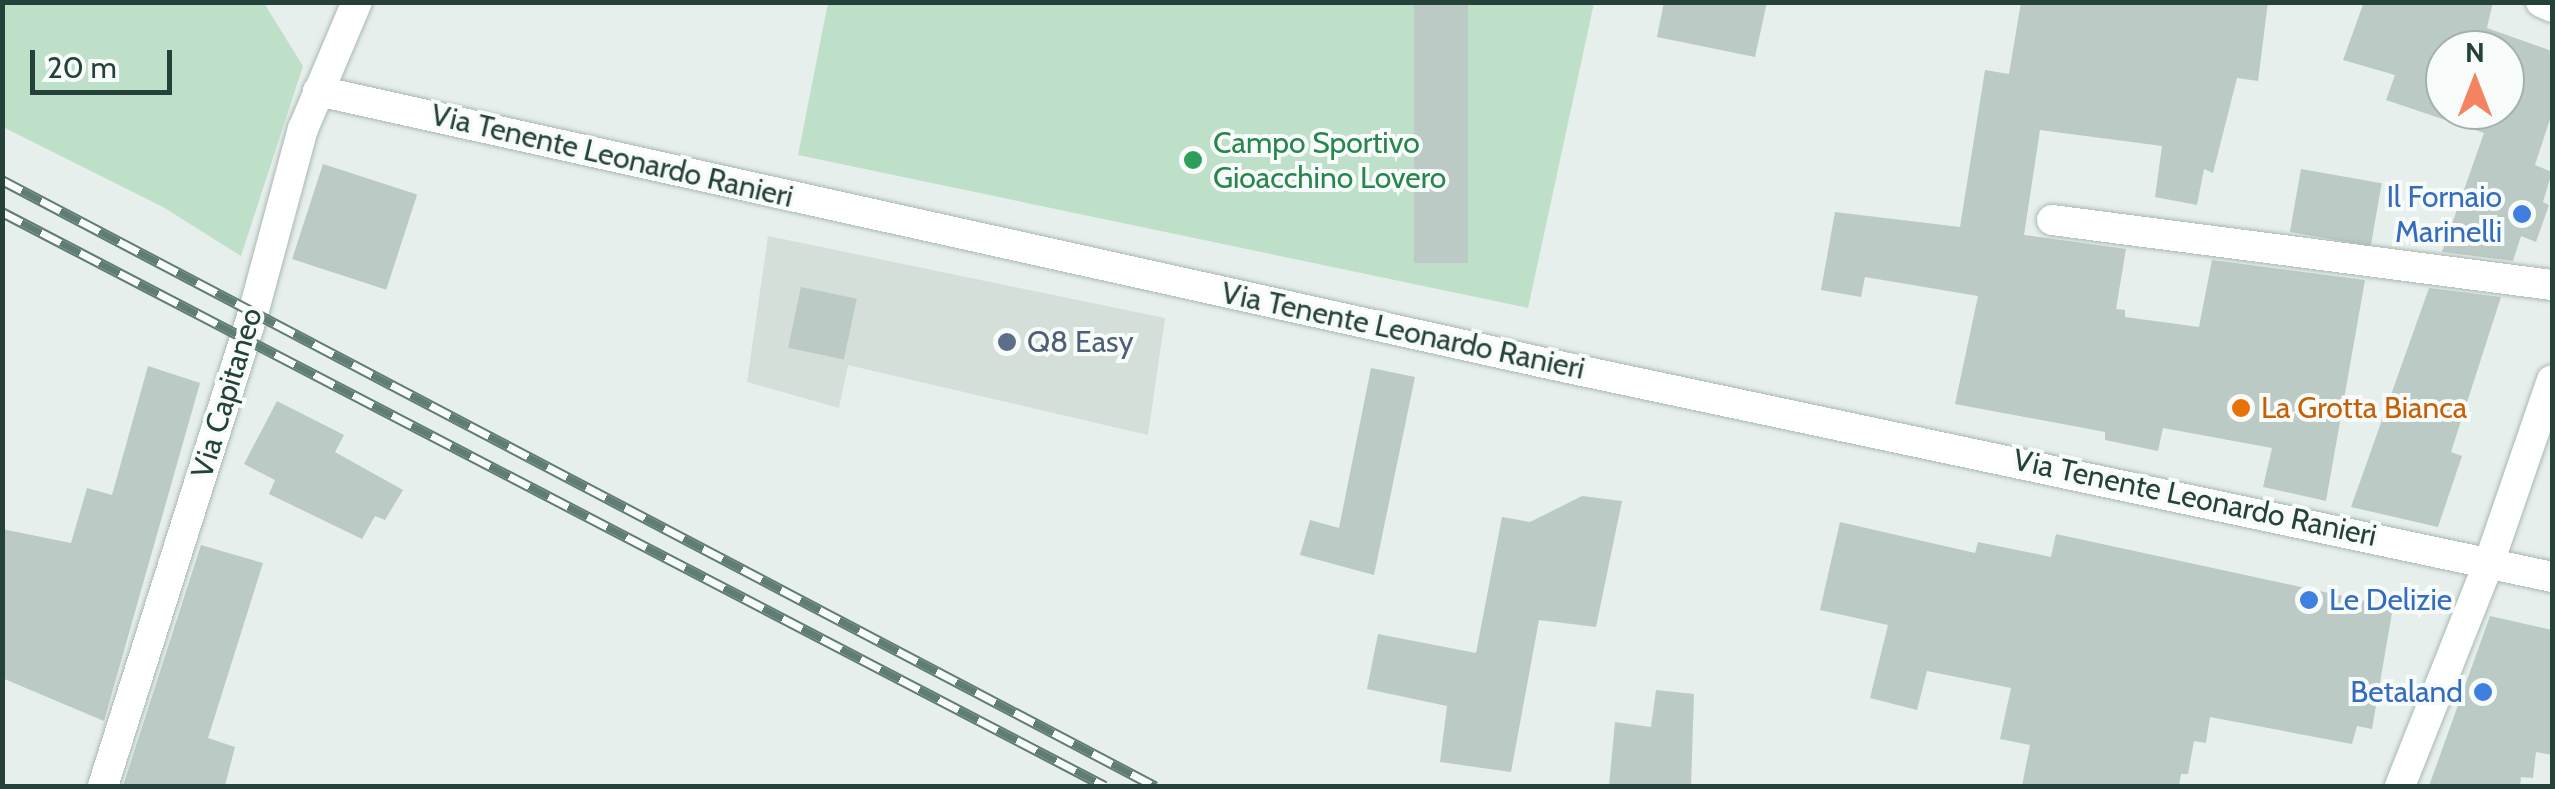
<!DOCTYPE html>
<style>
body{margin:0}
#map{position:relative;width:2555px;height:789px;overflow:hidden;background:#e6efeb;font-family:Cabin,sans-serif}
div>[style]{position:absolute}
[style*='--x']{left:calc(var(--x)*1px);top:calc(var(--y)*1px);width:calc(var(--w)*1px);rotate:calc(var(--a)*1deg)}
.built>*{inset:0;background:#d4dfda}
.green>*{inset:0;background:#bfe0c8}
.building>*{inset:0;background:#bbcac4;transform-origin:0 0}
.roads{filter:drop-shadow(0 0 2px #a8b8b2) drop-shadow(0 0 2px #a8b8b2)}
.minor>*{height:30px;margin:-15px;padding:0 15px;transform-origin:15px;border-radius:15px;background:#fff}
.rail>*{height:11px;margin-top:-5.5px;transform-origin:0;background:repeating-linear-gradient(90deg,#f7fbf9 0 22px,#5f7d75 0 44px);box-sizing:border-box;border-block:2px solid #5f7d75}
.dots>*{width:28px;height:28px;translate:-50% -50%;box-sizing:border-box;border:5px solid #f7fbf9;border-radius:50%}
span{translate:-50% -50%;white-space:nowrap;text-align:center;line-height:1.15;-webkit-text-stroke:8px #f7fbf9;paint-order:stroke}
.leisure-label{font-size:30px;color:#27864d}
.left{translate:0 -50%;text-align:left}
.street-label{font-size:30px;color:#24423a}
.shop-label{font-size:30px;color:#366cbe}
.right{translate:-100% -50%;text-align:right}
.service-label{font-size:30px;color:#4e5e75}
.food-label{font-size:30px;color:#c56008}
.frame{position:absolute;inset:0;border:5px solid #24423a;pointer-events:none}
.north{position:absolute;left:2425px;top:30px;width:100px;height:100px;box-sizing:border-box;background:#f7fbf9;border:2px solid #a3b1ad;border-radius:50%;rotate:0deg;font-size:28px;font-weight:700;line-height:40px;text-align:center;color:#24423a}
.north::after{content:'';display:block;margin:auto;width:35px;height:45px;background:#f4845f;clip-path:polygon(50% 0,100% 100%,50% 72%,0 100%)}
.scale{position:absolute;left:30px;top:50px;width:142px;height:45px;box-sizing:border-box;border:5px solid #24423a;border-top:0;padding-left:12px;font-size:30px;line-height:35px;white-space:nowrap;color:#24423a;-webkit-text-stroke:8px #f7fbf9;paint-order:stroke}
</style>
<div id="map">
<div class="built">
<i style="clip-path:polygon(768px 236px,1165px 318px,1148px 435px,848px 365px,839px 408px,747px 382px)"></i>
</div>
<div class="green">
<i style="clip-path:polygon(2px 3px,264px 3px,303px 66px,241px 256px,163px 207px,3px 127px)"></i>
<i style="clip-path:polygon(828px 3px,1594px 3px,1528px 308px,798px 155px)"></i>
</div>
<div class="building">
<i style="left:1414px;top:2px;width:54px;height:261px"></i>
<i style="clip-path:polygon(1664px 2px,1767px 2px,1755px 57px,1657px 37px)"></i>
<i style="clip-path:polygon(2021px 2px,2268px 2px,2258px 81px,2237px 78px,2213px 173px,2204px 169px,2197px 205px,2155px 197px,2162px 146px,2040px 130px,2024px 235px,2126px 249px,2116px 309px,2125px 310px,2125px 317px,2199px 327px,2212px 260px,2365px 280px,2326px 501px,2263px 487px,2272px 448px,2163px 428px,2158px 451px,2105px 440px,2105px 432px,1955px 404px,1978px 296px,1865px 277px,1861px 297px,1821px 290px,1835px 212px,1960px 227px,1985px 70px,2009px 74px)"></i>
<i style="clip-path:polygon(evenodd,2364px 2px,2493px 2px,2487px 28px,2552px 51px,2552px 113px,2535px 165px,2552px 172px,2543px 202px,2549px 205px,2536px 242px,2521px 236px,2513px 261px,2442px 252px,2484px 133px,2386px 100px,2395px 75px,2343px 60px,2364px 2px,2445px 50px,2505px 50px,2505px 110px,2445px 110px,2445px 50px)"></i>
<i style="left:323px;top:164px;width:99px;height:100px;rotate:18deg"></i>
<i style="left:2301px;top:169px;width:82px;height:64px;rotate:10deg"></i>
<i style="left:801px;top:287px;width:57px;height:62px;rotate:12deg"></i>
<i style="clip-path:polygon(2429px 288px,2501px 297px,2451px 452px,2462px 456px,2438px 527px,2351px 507px)"></i>
<i style="clip-path:polygon(148px 366px,200px 383px,104px 721px,2px 678px,2px 529px,71px 543px,87px 488px,112px 495px)"></i>
<i style="clip-path:polygon(1371px 368px,1415px 377px,1374px 575px,1300px 555px,1310px 520px,1339px 528px)"></i>
<i style="clip-path:polygon(277px 401px,344px 435px,335px 452px,403px 490px,385px 520px,375px 516px,362px 539px,269px 494px,275px 480px,244px 464px)"></i>
<i style="clip-path:polygon(1582px 496px,1622px 501px,1596px 627px,1539px 620px,1511px 772px,1440px 762px,1447px 706px,1367px 689px,1378px 634px,1476px 653px,1502px 517px,1530px 522px)"></i>
<i style="clip-path:polygon(1840px 522px,1975px 553px,1978px 542px,2051px 557px,2056px 534px,2393px 607px,2372px 729px,2357px 726px,2352px 744px,2210px 717px,2206px 743px,2194px 741px,2188px 774px,2181px 774px,2179px 786px,2022px 786px,2030px 745px,2000px 739px,2011px 688px,1927px 671px,1917px 710px,1870px 698px,1888px 625px,1820px 610px)"></i>
<i style="clip-path:polygon(201px 545px,263px 563px,208px 738px,235px 747px,225px 786px,123px 786px)"></i>
<i style="clip-path:polygon(2490px 616px,2552px 630px,2552px 755px,2536px 752px,2533px 778px,2521px 777px,2520px 786px,2429px 786px)"></i>
<i style="clip-path:polygon(1656px 690px,1694px 694px,1691px 786px,1609px 786px,1615px 722px,1651px 727px)"></i>
</div>
<div class="roads">
<div class="minor">
<i style="--x:2541;--y:2;--w:12;--a:24"></i>
<i style="--x:318;--y:91;--w:1252;--a:12.5"></i>
<i style="--x:1540;--y:362;--w:1035;--a:11.99"></i>
<i style="--x:2052;--y:220;--w:504;--a:7.41"></i>
<i style="--x:103;--y:786;--w:499;--a:-72.4"></i>
<i style="--x:254;--y:310;--w:188;--a:-74.9"></i>
<i style="--x:303;--y:129;--w:138;--a:-67"></i>
<i style="--x:2400;--y:786;--w:243;--a:-68.3"></i>
<i style="--x:2490;--y:560;--w:190;--a:-71"></i>
</div>
</div>
<div class="rail">
<i style="--x:2;--y:180;--w:1303;--a:27.73"></i>
<i style="--x:2;--y:212;--w:1243;--a:27.49"></i>
</div>
<div class="dots">
<i style="left:1193px;top:160px;background:#2e9e5b"></i>
<i style="left:2522px;top:214px;background:#3f7fe0"></i>
<i style="left:1007px;top:342px;background:#5c6f8a"></i>
<i style="left:2241px;top:408px;background:#e8710a"></i>
<i style="left:2309px;top:600px;background:#3f7fe0"></i>
<i style="left:2483px;top:692px;background:#3f7fe0"></i>
</div>
<div class="leisure-label">
<span class="left" style="left:1213px;top:160px">Campo Sportivo<br>Gioacchino Lovero</span>
</div>
<div class="street-label">
<span style="left:612px;top:156px;rotate:13deg">Via Tenente Leonardo Ranieri</span>
<span style="left:1403px;top:331px;rotate:12deg">Via Tenente Leonardo Ranieri</span>
<span style="left:227px;top:393px;rotate:-73deg">Via Capitaneo</span>
<span style="left:2195px;top:498px;rotate:12deg">Via Tenente Leonardo Ranieri</span>
</div>
<div class="shop-label">
<span class="right" style="left:2502px;top:214px">Il Fornaio<br>Marinelli</span>
<span class="left" style="left:2329px;top:600px">Le Delizie</span>
<span class="right" style="left:2463px;top:692px">Betaland</span>
</div>
<div class="service-label">
<span class="left" style="left:1027px;top:342px">Q8 Easy</span>
</div>
<div class="food-label">
<span class="left" style="left:2261px;top:408px">La Grotta Bianca</span>
</div>
<div class="frame"></div>
<div class="north">N</div>
<div class="scale">20 m</div>
</div>
